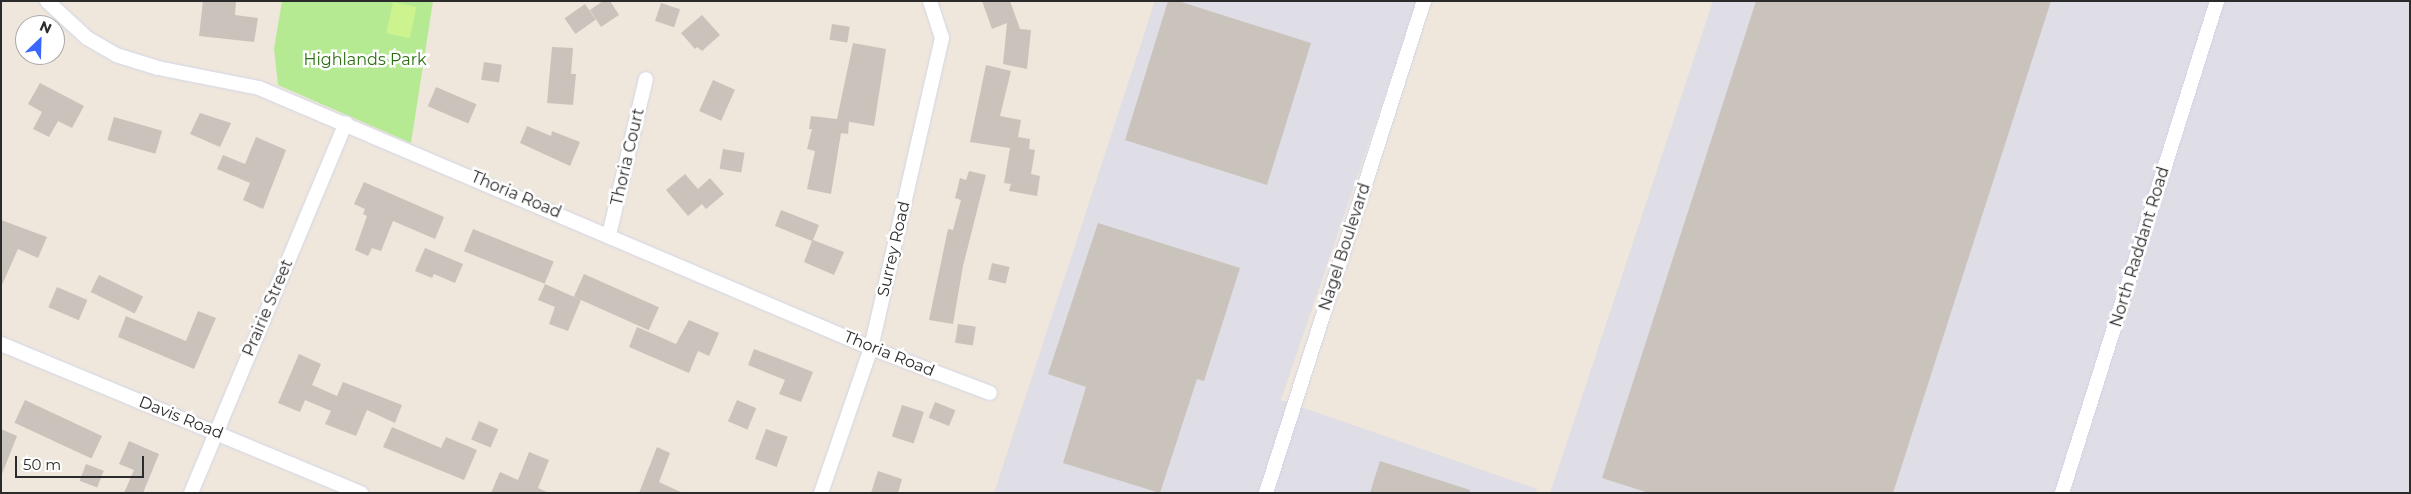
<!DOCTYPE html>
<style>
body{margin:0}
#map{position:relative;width:2411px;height:494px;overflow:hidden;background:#efe6dc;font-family:Montserrat,sans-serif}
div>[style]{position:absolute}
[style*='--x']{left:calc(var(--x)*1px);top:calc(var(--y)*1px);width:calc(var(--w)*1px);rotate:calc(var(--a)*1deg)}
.industrial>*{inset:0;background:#dfdde6}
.green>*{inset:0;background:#b5ea93}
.pitch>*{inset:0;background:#cdf38e;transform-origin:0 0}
.building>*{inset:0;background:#cac3bc;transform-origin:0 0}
.roads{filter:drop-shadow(0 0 1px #d1d6e6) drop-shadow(0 0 1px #d1d6e6)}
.street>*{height:14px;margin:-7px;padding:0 7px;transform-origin:7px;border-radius:7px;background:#fff}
span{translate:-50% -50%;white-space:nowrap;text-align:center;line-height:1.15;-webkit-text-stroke:5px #fff;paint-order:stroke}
.park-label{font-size:16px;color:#2b7113}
.street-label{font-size:16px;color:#2b2b2b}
.frame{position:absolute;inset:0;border:2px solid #2b2b2b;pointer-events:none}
.north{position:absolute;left:15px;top:15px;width:50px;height:50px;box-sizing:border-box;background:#fff;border:1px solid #aaa;border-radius:50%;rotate:24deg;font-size:14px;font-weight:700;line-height:20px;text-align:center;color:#2b2b2b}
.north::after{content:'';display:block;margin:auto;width:18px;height:22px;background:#3967ff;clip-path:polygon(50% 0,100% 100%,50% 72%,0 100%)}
.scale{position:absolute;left:15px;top:456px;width:129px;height:22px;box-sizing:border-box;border:2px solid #2b2b2b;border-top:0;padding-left:6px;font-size:15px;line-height:18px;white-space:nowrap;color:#2b2b2b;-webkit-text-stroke:4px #fff;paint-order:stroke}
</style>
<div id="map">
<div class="industrial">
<i style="clip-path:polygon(1155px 1px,1417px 1px,1281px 400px,1537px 489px,1536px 493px,994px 493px)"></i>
<i style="clip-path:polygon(1713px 1px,2410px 1px,2410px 493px,1550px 493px)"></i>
</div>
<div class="green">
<i style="clip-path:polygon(282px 1px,433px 1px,411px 143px,278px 85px,274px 49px)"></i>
</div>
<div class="pitch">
<i style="left:393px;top:2px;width:24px;height:32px;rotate:12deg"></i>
</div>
<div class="building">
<i style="clip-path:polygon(203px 1px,236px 1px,235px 15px,258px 18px,254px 42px,199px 36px)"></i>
<i style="clip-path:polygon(603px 1px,610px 1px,619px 15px,601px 27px,590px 10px)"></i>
<i style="clip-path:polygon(982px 1px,1010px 1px,1020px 29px,1031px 30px,1027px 69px,1003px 64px,1007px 23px,992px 29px)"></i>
<i style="clip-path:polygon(1168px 1px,1178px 1px,1311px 43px,1267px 185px,1125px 140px)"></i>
<i style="clip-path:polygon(1756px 1px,2051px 1px,1893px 493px,1649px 493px,1602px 478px)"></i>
<i style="left:661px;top:3px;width:20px;height:19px;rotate:18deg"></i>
<i style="left:585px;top:4px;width:19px;height:25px;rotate:55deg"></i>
<i style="clip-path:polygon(702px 15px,720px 35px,702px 51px,697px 47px,695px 49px,681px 33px)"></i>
<i style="left:832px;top:24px;width:18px;height:16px;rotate:9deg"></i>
<i style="clip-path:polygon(853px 43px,886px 49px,874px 126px,844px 121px,849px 122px,848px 134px,841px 133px,831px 194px,807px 189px,815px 151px,807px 149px,812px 129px,809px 129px,811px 116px,837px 119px)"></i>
<i style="clip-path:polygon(552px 47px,573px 48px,571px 74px,576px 74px,573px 105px,547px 103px)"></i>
<i style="left:484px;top:62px;width:18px;height:18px;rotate:9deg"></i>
<i style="clip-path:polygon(986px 65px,1011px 71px,1000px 116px,1021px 120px,1018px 137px,1030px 139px,1029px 149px,1035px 150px,1031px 174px,1040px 176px,1037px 196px,1009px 191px,1011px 184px,1004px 183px,1010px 148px,970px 142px)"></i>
<i style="left:713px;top:80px;width:24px;height:34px;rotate:24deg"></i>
<i style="clip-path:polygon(40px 83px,84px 106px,72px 128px,58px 121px,49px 137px,33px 129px,42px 112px,28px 104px)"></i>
<i style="left:436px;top:87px;width:44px;height:21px;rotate:23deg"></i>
<i style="clip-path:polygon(200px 113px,231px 123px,220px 147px,190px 134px)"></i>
<i style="left:114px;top:117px;width:50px;height:24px;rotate:16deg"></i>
<i style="clip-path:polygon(527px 126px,551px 136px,552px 131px,580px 142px,570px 166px,520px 143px)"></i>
<i style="clip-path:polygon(256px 137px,286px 150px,263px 209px,243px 200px,250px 183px,217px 169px,223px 155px,245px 164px)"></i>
<i style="left:723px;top:149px;width:22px;height:20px;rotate:10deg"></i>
<i style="clip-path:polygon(969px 171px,986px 175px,963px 266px,953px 324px,929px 320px,948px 229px,953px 230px,961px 200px,955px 198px,960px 178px,966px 180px)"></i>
<i style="clip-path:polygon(685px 174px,698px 189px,710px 178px,724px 194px,706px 209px,702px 204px,688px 216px,666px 190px)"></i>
<i style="clip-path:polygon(364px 182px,444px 217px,435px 239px,393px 221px,381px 251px,372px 248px,368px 256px,355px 250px,367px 216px,363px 214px,365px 209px,354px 204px)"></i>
<i style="clip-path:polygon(781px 210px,819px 225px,813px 240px,844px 252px,834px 275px,804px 262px,812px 241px,775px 226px)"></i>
<i style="clip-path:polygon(1px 220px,47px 237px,38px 258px,18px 249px,1px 287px)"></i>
<i style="clip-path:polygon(1098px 223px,1240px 268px,1204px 381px,1197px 379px,1160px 493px,1063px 463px,1086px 387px,1048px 374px)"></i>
<i style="left:473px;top:229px;width:87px;height:24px;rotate:22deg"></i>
<i style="clip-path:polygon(425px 248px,463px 264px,455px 283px,434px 274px,432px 278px,415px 271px)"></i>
<i style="left:992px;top:263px;width:18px;height:17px;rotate:13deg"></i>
<i style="left:584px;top:274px;width:82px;height:25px;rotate:24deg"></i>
<i style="left:99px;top:275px;width:49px;height:19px;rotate:26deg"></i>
<i style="clip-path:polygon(545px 284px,581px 300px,568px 331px,549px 324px,555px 307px,538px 300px)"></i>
<i style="left:57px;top:287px;width:33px;height:22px;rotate:23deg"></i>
<i style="clip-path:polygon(198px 311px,216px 318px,194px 369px,118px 337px,126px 316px,186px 341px)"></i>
<i style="clip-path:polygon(689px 320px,719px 333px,709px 356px,698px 351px,689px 373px,629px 347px,637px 327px,676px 344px)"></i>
<i style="left:958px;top:324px;width:18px;height:19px;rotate:9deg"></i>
<i style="clip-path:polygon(754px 349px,813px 372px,801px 402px,779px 394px,785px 380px,748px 365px)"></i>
<i style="clip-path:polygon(299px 354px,321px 364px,312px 385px,337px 396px,343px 382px,402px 405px,395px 423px,367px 410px,356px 436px,325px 424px,331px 411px,305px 400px,300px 412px,278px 403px)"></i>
<i style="left:25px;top:400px;width:85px;height:25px;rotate:25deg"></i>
<i style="left:737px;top:400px;width:21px;height:23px;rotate:23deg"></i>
<i style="left:935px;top:402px;width:22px;height:17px;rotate:22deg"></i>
<i style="left:902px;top:405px;width:23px;height:33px;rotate:18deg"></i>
<i style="left:479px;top:421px;width:21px;height:20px;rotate:23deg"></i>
<i style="clip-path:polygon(392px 427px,441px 448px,446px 437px,477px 450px,464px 480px,383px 447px)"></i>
<i style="clip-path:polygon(1px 429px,17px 436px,2px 474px,1px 474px)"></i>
<i style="left:766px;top:429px;width:23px;height:32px;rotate:20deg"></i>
<i style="clip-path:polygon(129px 441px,159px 454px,143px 493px,124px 493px,134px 470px,119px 464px)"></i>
<i style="clip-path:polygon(657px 447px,670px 453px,659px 482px,683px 493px,639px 493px)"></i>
<i style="clip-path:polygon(529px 452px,549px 460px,538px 488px,549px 493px,491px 493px,500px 472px,518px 480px)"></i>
<i style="clip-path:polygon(1380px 461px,1470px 490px,1470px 493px,1370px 493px)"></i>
<i style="left:86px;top:464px;width:19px;height:18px;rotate:21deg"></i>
<i style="clip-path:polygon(878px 471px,902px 479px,898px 493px,871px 493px)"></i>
</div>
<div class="roads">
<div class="street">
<i style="--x:47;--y:1;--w:54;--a:42.8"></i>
<i style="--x:87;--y:38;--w:34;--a:30"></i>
<i style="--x:116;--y:55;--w:44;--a:17.2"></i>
<i style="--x:158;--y:68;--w:103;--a:11.2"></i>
<i style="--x:259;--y:88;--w:665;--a:23.02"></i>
<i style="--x:871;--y:348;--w:127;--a:20.7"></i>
<i style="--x:609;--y:235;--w:160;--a:-76.7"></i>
<i style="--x:1;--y:344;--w:390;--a:22.5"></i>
<i style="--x:191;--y:493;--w:401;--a:-67.3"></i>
<i style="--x:821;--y:493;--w:153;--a:-71"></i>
<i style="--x:871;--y:348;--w:318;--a:-77.1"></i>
<i style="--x:942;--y:38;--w:39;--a:-108"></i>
<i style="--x:1266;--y:493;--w:517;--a:-72.2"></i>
<i style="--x:2062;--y:493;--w:516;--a:-72.51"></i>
</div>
</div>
<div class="park-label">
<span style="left:365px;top:60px">Highlands Park</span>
</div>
<div class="street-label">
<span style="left:628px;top:157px;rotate:-77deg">Thoria Court</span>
<span style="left:516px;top:195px;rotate:23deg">Thoria Road</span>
<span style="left:1345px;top:247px;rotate:-72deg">Nagel Boulevard</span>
<span style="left:2140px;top:247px;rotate:-73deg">North Raddant Road</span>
<span style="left:894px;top:249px;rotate:-77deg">Surrey Road</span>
<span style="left:268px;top:308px;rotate:-67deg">Prairie Street</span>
<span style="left:889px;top:354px;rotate:22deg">Thoria Road</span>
<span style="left:181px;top:418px;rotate:22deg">Davis Road</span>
</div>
<div class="frame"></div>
<div class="north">N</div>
<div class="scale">50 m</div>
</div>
